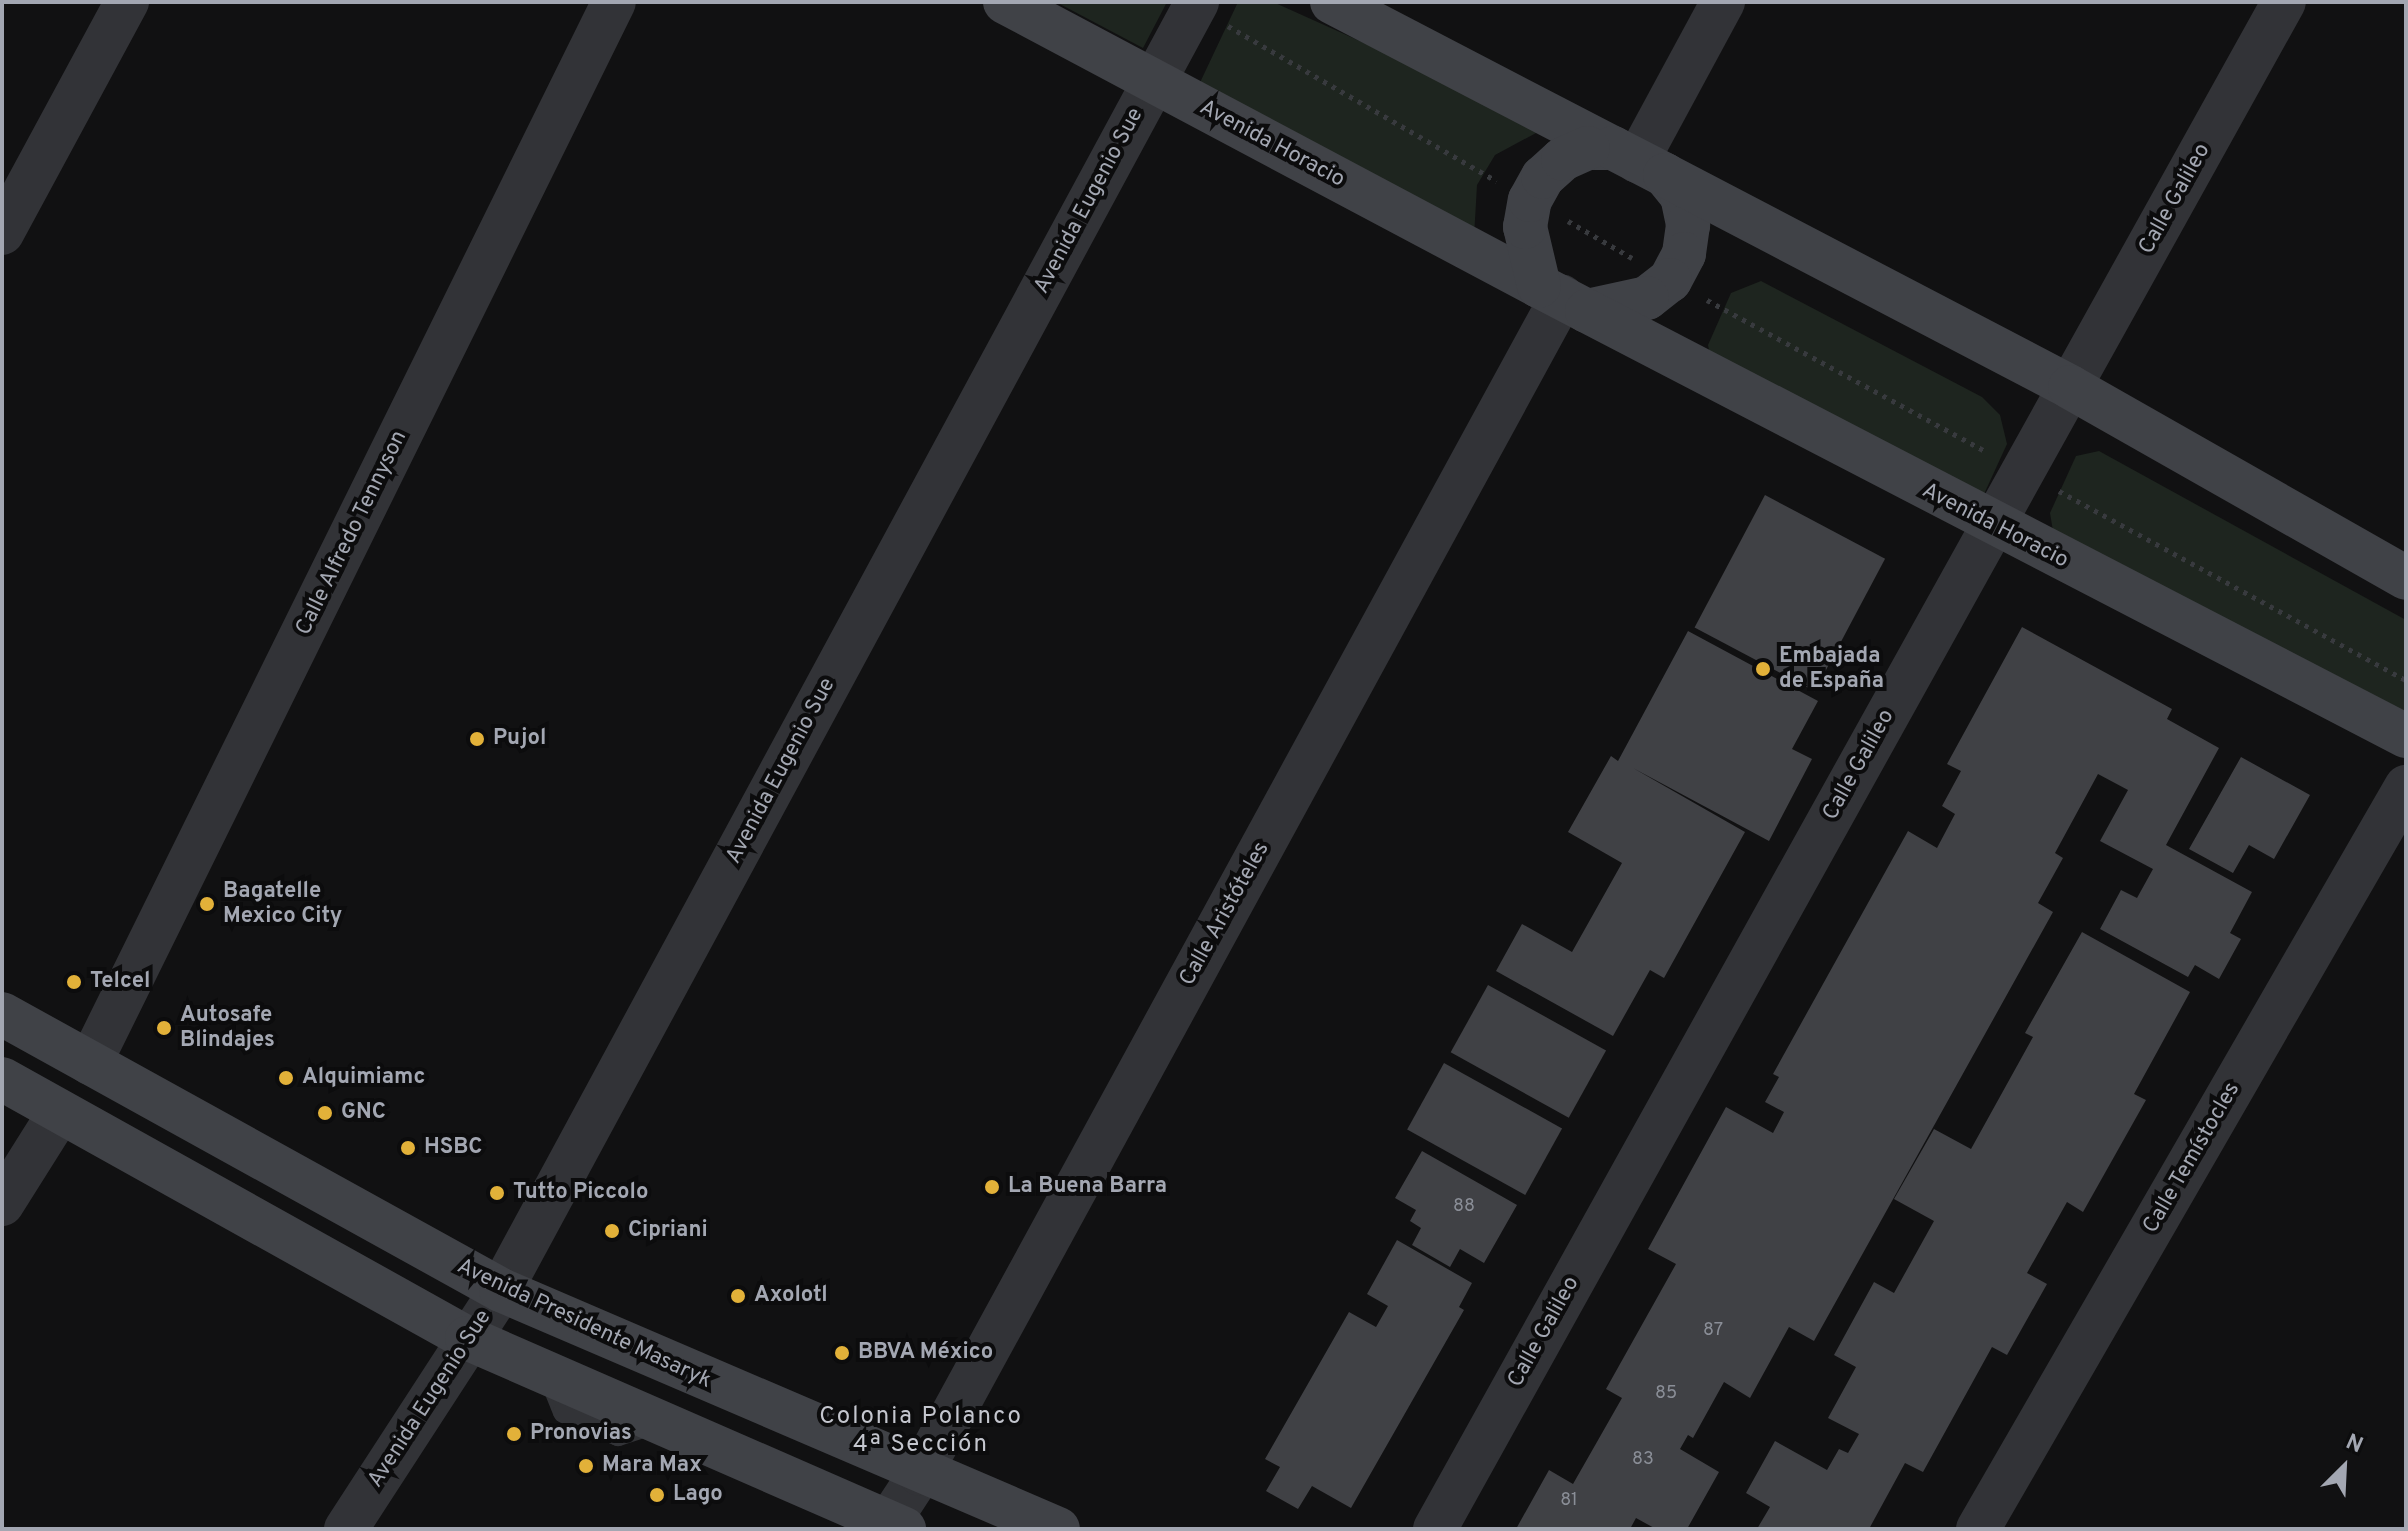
<!DOCTYPE html>
<meta charset="utf-8">
<style>
body{margin:0}
#map{position:relative;width:2408px;height:1531px;overflow:hidden;background:#111112;font-family:Overpass,sans-serif}
div>[style]{position:absolute}
[style*='--x']{left:calc(var(--x)*1px);top:calc(var(--y)*1px);width:calc(var(--w)*1px);rotate:calc(var(--a)*1deg)}
.green>*{inset:0;background:#1e251f}
.building>*{inset:0;background:#404145;transform-origin:0 0}
.path>*{height:5px;margin-top:-2.5px;transform-origin:0;background:repeating-linear-gradient(90deg,#383a3e 0 4px,transparent 0 10px)}
.lane>*{height:22px;margin:-11px;padding:0 11px;transform-origin:11px;border-radius:11px;background:#323337}
.street>*{height:44px;margin:-22px;padding:0 22px;transform-origin:22px;border-radius:22px;background:#323337}
.secondary>*{height:44px;margin:-22px;padding:0 22px;transform-origin:22px;border-radius:22px;background:#404247}
.dots>*{width:22px;height:22px;translate:-50% -50%;box-sizing:border-box;border:4px solid #0c0c0d;border-radius:50%}
span{translate:-50% -50%;white-space:nowrap;text-align:center;line-height:1.15;-webkit-text-stroke:8px #0c0c0d;paint-order:stroke}
.number-label{font-size:18px;color:#8a8e97}
.number-label span{-webkit-text-stroke-width:0}
.street-label{font-size:22px;color:#a3a7b2}
.poi-label{font-size:22px;color:#a3a7b2;font-weight:700}
.left{translate:0 -50%;text-align:left}
.neighbourhood-label{font-size:24px;color:#c4c6ce;letter-spacing:2px}
.frame{position:absolute;inset:0;border:4px solid #a3a7b2;pointer-events:none}
.north{position:absolute;left:2304px;top:1427px;width:80px;height:80px;-webkit-text-stroke:6px #0c0c0d;paint-order:stroke;rotate:24deg;font-size:22px;font-weight:700;line-height:32px;text-align:center;color:#a3a7b2}
.north::after{content:'';display:block;margin:auto;width:28px;height:36px;background:#a3a7b2;clip-path:polygon(50% 0,100% 100%,50% 72%,0 100%)}
</style>
<div id="map">
<div class="green">
<i style="clip-path:polygon(1056px 2px,1167px 2px,1143px 48px)"></i>
<i style="clip-path:polygon(1238px 2px,1273px 2px,1549px 126px,1495px 155px,1477px 185px,1474px 237px,1196px 91px)"></i>
<i style="clip-path:polygon(1761px 281px,1982px 397px,2000px 415px,2007px 444px,1979px 505px,1714px 375px,1708px 345px,1731px 293px)"></i>
<i style="clip-path:polygon(2099px 451px,2406px 620px,2406px 728px,2054px 537px,2050px 513px,2076px 456px)"></i>
</div>
<div class="building">
<i style="left:1765px;top:495px;width:136px;height:150px;rotate:28deg"></i>
<i style="clip-path:polygon(2022px 627px,2172px 709px,2167px 719px,2219px 748px,2166px 845px,2252px 892px,2230px 933px,2241px 939px,2219px 979px,2195px 965px,2188px 977px,2100px 929px,2121px 890px,2137px 898px,2153px 869px,2100px 841px,2128px 790px,2098px 774px,2055px 853px,2063px 858px,2038px 903px,2053px 912px,1814px 1341px,1789px 1327px,1750px 1398px,1724px 1382px,1693px 1438px,1688px 1435px,1680px 1449px,1719px 1472px,1687px 1529px,1656px 1529px,1636px 1518px,1630px 1529px,1516px 1529px,1549px 1470px,1573px 1484px,1622px 1398px,1606px 1389px,1676px 1264px,1648px 1249px,1726px 1107px,1773px 1133px,1784px 1112px,1765px 1102px,1779px 1077px,1773px 1074px,1908px 831px,1937px 848px,1955px 814px,1942px 806px,1961px 771px,1947px 764px)"></i>
<i style="clip-path:polygon(1688px 631px,1818px 701px,1792px 749px,1812px 759px,1769px 841px,1633px 768px,1745px 832px,1664px 978px,1650px 970px,1613px 1036px,1496px 971px,1522px 924px,1572px 952px,1622px 863px,1568px 832px,1611px 756px,1618px 761px)"></i>
<i style="clip-path:polygon(2241px 757px,2310px 795px,2274px 859px,2249px 845px,2233px 873px,2189px 849px)"></i>
<i style="clip-path:polygon(2082px 932px,2190px 992px,2134px 1094px,2146px 1100px,2083px 1212px,2067px 1202px,2027px 1273px,2047px 1284px,2007px 1355px,1992px 1347px,1923px 1472px,1905px 1463px,1869px 1529px,1757px 1529px,1770px 1507px,1746px 1493px,1775px 1441px,1827px 1470px,1839px 1449px,1848px 1453px,1859px 1434px,1828px 1418px,1856px 1367px,1834px 1355px,1874px 1282px,1894px 1293px,1934px 1221px,1894px 1199px,1934px 1129px,1971px 1149px,2033px 1037px,2025px 1033px)"></i>
<i style="left:1488px;top:985px;width:135px;height:77px;rotate:29deg"></i>
<i style="left:1444px;top:1063px;width:135px;height:76px;rotate:29deg"></i>
<i style="clip-path:polygon(1422px 1151px,1517px 1205px,1484px 1263px,1460px 1249px,1450px 1267px,1412px 1245px,1421px 1228px,1410px 1221px,1416px 1210px,1395px 1198px)"></i>
<i style="clip-path:polygon(1397px 1240px,1472px 1283px,1459px 1307px,1464px 1310px,1351px 1508px,1312px 1486px,1298px 1509px,1266px 1491px,1280px 1467px,1265px 1459px,1349px 1312px,1376px 1327px,1388px 1306px,1367px 1294px)"></i>
</div>
<div class="path">
<i style="--x:1228;--y:26;--w:310;--a:30"></i>
<i style="--x:1568;--y:221;--w:74;--a:30"></i>
<i style="--x:1707;--y:300;--w:319;--a:28.5"></i>
<i style="--x:2059;--y:491;--w:395;--a:28.6"></i>
</div>
<div class="lane">
<i style="--x:549;--y:1375;--w:40;--a:68"></i>
<i style="--x:564;--y:1412;--w:59;--a:23.1"></i>
<i style="--x:618;--y:1435;--w:39;--a:-18"></i>
</div>
<div class="street">
<i style="--x:1637;--y:161;--w:181;--a:-61.6"></i>
<i style="--x:2;--y:233;--w:263;--a:-61.6"></i>
<i style="--x:90;--y:1063;--w:1183;--a:-63.72"></i>
<i style="--x:2;--y:1204;--w:109;--a:-57.8"></i>
<i style="--x:346;--y:1529;--w:285;--a:-57"></i>
<i style="--x:501;--y:1290;--w:1464;--a:-61.61"></i>
<i style="--x:884;--y:1529;--w:66;--a:-56.8"></i>
<i style="--x:920;--y:1474;--w:1341;--a:-61.39"></i>
<i style="--x:1435;--y:1529;--w:1747;--a:-60.93"></i>
<i style="--x:1978;--y:1529;--w:857;--a:-60.02"></i>
</div>
<div class="secondary">
<i style="--x:1005;--y:2;--w:605;--a:28.01"></i>
<i style="--x:1332;--y:2;--w:317;--a:27.5"></i>
<i style="--x:1588;--y:148;--w:25;--a:0"></i>
<i style="--x:1613;--y:148;--w:59;--a:27.4"></i>
<i style="--x:1665;--y:175;--w:27;--a:51"></i>
<i style="--x:1682;--y:196;--w:30;--a:78"></i>
<i style="--x:1688;--y:225;--w:29;--a:98"></i>
<i style="--x:1684;--y:254;--w:30;--a:118"></i>
<i style="--x:1670;--y:280;--w:29;--a:142"></i>
<i style="--x:1647;--y:298;--w:61;--a:167.8"></i>
<i style="--x:1587;--y:311;--w:54;--a:-152.5"></i>
<i style="--x:1539;--y:286;--w:61;--a:-103.3"></i>
<i style="--x:1525;--y:227;--w:27;--a:-80"></i>
<i style="--x:1530;--y:200;--w:26;--a:-61"></i>
<i style="--x:1543;--y:177;--w:27;--a:-42"></i>
<i style="--x:1563;--y:159;--w:27;--a:-24"></i>
<i style="--x:1665;--y:175;--w:457;--a:27.6"></i>
<i style="--x:2070;--y:387;--w:386;--a:29.6"></i>
<i style="--x:1587;--y:311;--w:923;--a:27.43"></i>
<i style="--x:2;--y:1014;--w:570;--a:28.95"></i>
<i style="--x:501;--y:1290;--w:606;--a:23.22"></i>
<i style="--x:2;--y:1079;--w:532;--a:29.12"></i>
<i style="--x:467;--y:1338;--w:477;--a:23.6"></i>
</div>
<div class="dots">
<i style="left:1763px;top:669px;background:#e2b139"></i>
<i style="left:477px;top:739px;background:#e2b139"></i>
<i style="left:207px;top:904px;background:#e2b139"></i>
<i style="left:74px;top:982px;background:#e2b139"></i>
<i style="left:164px;top:1028px;background:#e2b139"></i>
<i style="left:286px;top:1078px;background:#e2b139"></i>
<i style="left:325px;top:1113px;background:#e2b139"></i>
<i style="left:408px;top:1148px;background:#e2b139"></i>
<i style="left:992px;top:1187px;background:#e2b139"></i>
<i style="left:497px;top:1193px;background:#e2b139"></i>
<i style="left:612px;top:1231px;background:#e2b139"></i>
<i style="left:738px;top:1296px;background:#e2b139"></i>
<i style="left:842px;top:1353px;background:#e2b139"></i>
<i style="left:514px;top:1434px;background:#e2b139"></i>
<i style="left:586px;top:1466px;background:#e2b139"></i>
<i style="left:657px;top:1495px;background:#e2b139"></i>
</div>
<div class="number-label">
<span style="left:1464px;top:1207px">88</span>
<span style="left:1713px;top:1331px">87</span>
<span style="left:1666px;top:1394px">85</span>
<span style="left:1643px;top:1460px">83</span>
<span style="left:1569px;top:1501px">81</span>
</div>
<div class="street-label">
<span style="left:1272px;top:144px;rotate:28deg">Avenida Horacio</span>
<span style="left:2175px;top:199px;rotate:-61deg">Calle Galileo</span>
<span style="left:1089px;top:201px;rotate:-62deg">Avenida Eugenio Sue</span>
<span style="left:1995px;top:526px;rotate:27deg">Avenida Horacio</span>
<span style="left:352px;top:533px;rotate:-64deg">Calle Alfredo Tennyson</span>
<span style="left:1859px;top:765px;rotate:-61deg">Calle Galileo</span>
<span style="left:781px;top:771px;rotate:-62deg">Avenida Eugenio Sue</span>
<span style="left:1225px;top:914px;rotate:-61deg">Calle Aristóteles</span>
<span style="left:2192px;top:1158px;rotate:-60deg">Calle Temístocles</span>
<span style="left:584px;top:1324px;rotate:25deg">Avenida Presidente Masaryk</span>
<span style="left:1544px;top:1332px;rotate:-61deg">Calle Galileo</span>
<span style="left:430px;top:1399px;rotate:-57deg">Avenida Eugenio Sue</span>
</div>
<div class="poi-label">
<span class="left" style="left:1779px;top:669px">Embajada<br>de España</span>
<span class="left" style="left:493px;top:739px">Pujol</span>
<span class="left" style="left:223px;top:904px">Bagatelle<br>Mexico City</span>
<span class="left" style="left:90px;top:982px">Telcel</span>
<span class="left" style="left:180px;top:1028px">Autosafe<br>Blindajes</span>
<span class="left" style="left:302px;top:1078px">Alquimiamc</span>
<span class="left" style="left:341px;top:1113px">GNC</span>
<span class="left" style="left:424px;top:1148px">HSBC</span>
<span class="left" style="left:1008px;top:1187px">La Buena Barra</span>
<span class="left" style="left:513px;top:1193px">Tutto Piccolo</span>
<span class="left" style="left:628px;top:1231px">Cipriani</span>
<span class="left" style="left:754px;top:1296px">Axolotl</span>
<span class="left" style="left:858px;top:1353px">BBVA México</span>
<span class="left" style="left:530px;top:1434px">Pronovias</span>
<span class="left" style="left:602px;top:1466px">Mara Max</span>
<span class="left" style="left:673px;top:1495px">Lago</span>
</div>
<div class="neighbourhood-label">
<span style="left:921px;top:1432px">Colonia Polanco<br>4ª Sección</span>
</div>
<div class="frame"></div>
<div class="north">N</div>
</div>
